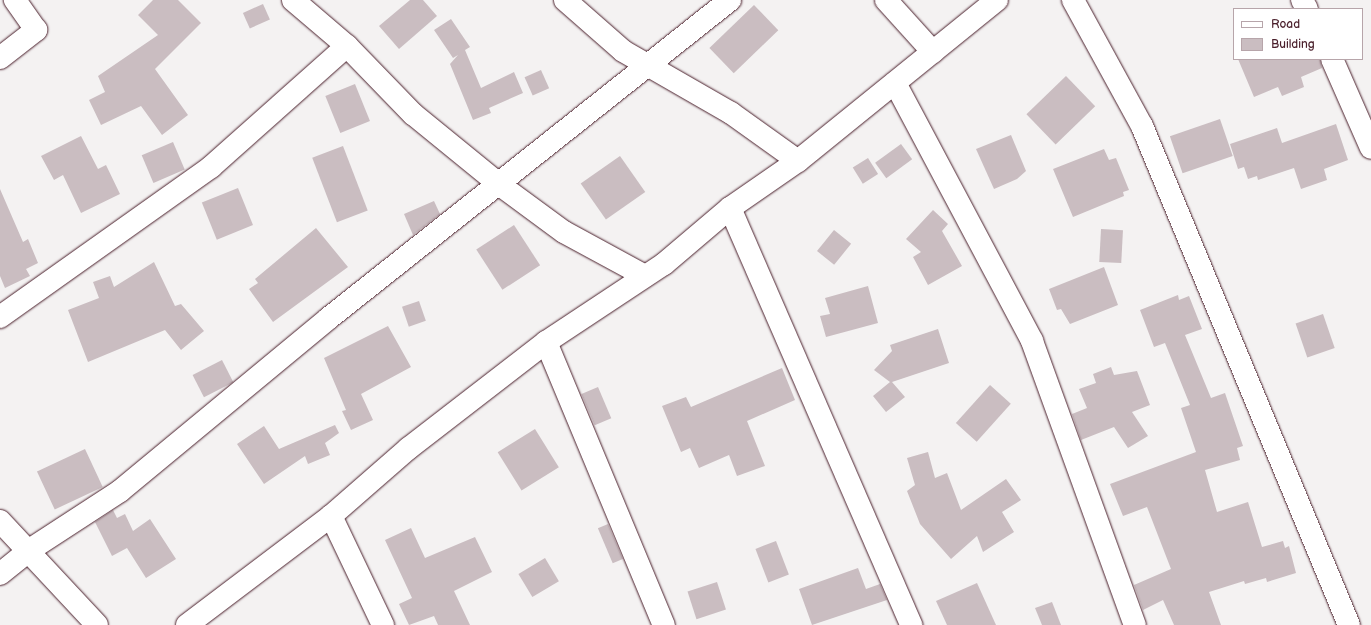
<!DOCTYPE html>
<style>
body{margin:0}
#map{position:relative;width:1371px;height:625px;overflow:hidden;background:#f4f2f2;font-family:"Balsamiq Sans",sans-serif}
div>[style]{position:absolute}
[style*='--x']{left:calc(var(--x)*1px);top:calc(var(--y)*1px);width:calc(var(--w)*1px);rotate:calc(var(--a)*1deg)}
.building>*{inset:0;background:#cabdc1;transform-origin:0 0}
.roads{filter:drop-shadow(0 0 1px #4a1f2b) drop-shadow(0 0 1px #4a1f2b)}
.minor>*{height:22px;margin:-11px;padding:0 11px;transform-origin:11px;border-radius:11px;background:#fff}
span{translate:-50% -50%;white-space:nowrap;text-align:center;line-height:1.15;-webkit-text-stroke:3.5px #fff;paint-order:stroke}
.legend{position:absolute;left:1233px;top:8px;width:130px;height:52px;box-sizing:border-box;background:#fff;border:1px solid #b7a5aa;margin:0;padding:5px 7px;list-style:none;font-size:12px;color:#4a1f2b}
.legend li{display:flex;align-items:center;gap:8px;height:20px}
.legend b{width:20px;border:1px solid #b7a5aa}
</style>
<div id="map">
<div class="building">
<i style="clip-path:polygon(153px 0,178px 0,201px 23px,155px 69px,188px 115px,162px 135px,141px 106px,101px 125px,89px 100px,105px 92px,98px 76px,158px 35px,138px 15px)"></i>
<i style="clip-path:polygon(410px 0,423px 0,437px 16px,399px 49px,379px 26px)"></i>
<i style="left:263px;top:4px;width:17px;height:22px;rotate:66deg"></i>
<i style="left:754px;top:5px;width:35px;height:62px;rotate:46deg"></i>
<i style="clip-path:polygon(451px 19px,470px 47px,465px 50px,481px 88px,514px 72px,523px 93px,489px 108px,491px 113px,473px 120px,450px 64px,458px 55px,453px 58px,434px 30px)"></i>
<i style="clip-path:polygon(1238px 59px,1320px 59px,1322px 68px,1301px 77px,1304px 87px,1282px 96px,1278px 87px,1254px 97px)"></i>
<i style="left:541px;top:70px;width:20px;height:18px;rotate:66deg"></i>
<i style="left:1066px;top:76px;width:42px;height:55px;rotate:46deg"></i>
<i style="left:355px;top:84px;width:40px;height:32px;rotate:68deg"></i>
<i style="left:1220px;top:119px;width:39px;height:53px;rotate:71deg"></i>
<i style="clip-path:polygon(1336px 124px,1348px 160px,1324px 169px,1327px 180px,1301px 189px,1294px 168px,1258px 180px,1257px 176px,1248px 179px,1244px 167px,1238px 169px,1230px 144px,1277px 128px,1282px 143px)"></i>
<i style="clip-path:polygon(1011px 135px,1026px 171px,1017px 179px,994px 189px,976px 149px)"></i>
<i style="clip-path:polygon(81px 136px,98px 169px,106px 165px,120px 194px,81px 213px,63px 175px,54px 180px,41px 156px)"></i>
<i style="left:173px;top:142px;width:30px;height:34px;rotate:67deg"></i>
<i style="left:901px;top:144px;width:19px;height:32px;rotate:54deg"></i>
<i style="left:343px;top:146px;width:69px;height:33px;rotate:69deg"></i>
<i style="clip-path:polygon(1104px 149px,1109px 160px,1116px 158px,1129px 190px,1123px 192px,1124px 196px,1073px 217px,1053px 169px)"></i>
<i style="left:620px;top:156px;width:44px;height:48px;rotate:55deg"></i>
<i style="left:868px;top:158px;width:19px;height:18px;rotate:58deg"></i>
<i style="left:238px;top:188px;width:40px;height:39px;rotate:68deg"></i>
<i style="clip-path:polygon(0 189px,23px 242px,28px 239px,38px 263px,26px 269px,30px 276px,5px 288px,0 276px)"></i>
<i style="clip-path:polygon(434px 201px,440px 214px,413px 235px,404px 214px)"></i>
<i style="clip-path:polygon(933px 210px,948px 224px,942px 231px,962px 266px,928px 285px,913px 257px,921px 252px,906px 239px)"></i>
<i style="left:514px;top:225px;width:48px;height:45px;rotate:57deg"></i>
<i style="clip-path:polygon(316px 228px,348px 267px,273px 322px,249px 289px,258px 283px,255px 279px)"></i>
<i style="left:1101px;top:229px;width:22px;height:33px;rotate:3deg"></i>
<i style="left:834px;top:230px;width:22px;height:27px;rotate:39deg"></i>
<i style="clip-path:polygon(154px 262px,175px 306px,181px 304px,204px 331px,181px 350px,165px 330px,88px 362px,68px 310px,99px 298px,93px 282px,110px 276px,114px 287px)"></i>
<i style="clip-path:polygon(1104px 267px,1118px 305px,1070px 324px,1061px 309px,1057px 310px,1049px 289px)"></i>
<i style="clip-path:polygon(868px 286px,878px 323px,826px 337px,820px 316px,830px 314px,825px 298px)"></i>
<i style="clip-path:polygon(1178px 295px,1179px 300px,1189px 296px,1202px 329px,1185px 335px,1211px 398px,1225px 393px,1243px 446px,1237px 448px,1240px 460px,1205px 470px,1217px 512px,1248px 502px,1262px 547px,1283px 541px,1285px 548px,1289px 546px,1296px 573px,1267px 582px,1266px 578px,1245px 584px,1244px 581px,1209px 592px,1221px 625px,1174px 625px,1163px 600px,1143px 610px,1134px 585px,1171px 569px,1147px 507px,1123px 516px,1110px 484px,1196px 452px,1181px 408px,1190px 405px,1165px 343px,1154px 347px,1140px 310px)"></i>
<i style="left:419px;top:301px;width:21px;height:18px;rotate:71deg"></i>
<i style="left:1323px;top:314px;width:36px;height:29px;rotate:71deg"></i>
<i style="clip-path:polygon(388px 326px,411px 367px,361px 394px,373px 420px,351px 430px,342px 411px,346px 410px,324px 358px)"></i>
<i style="clip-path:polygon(938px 329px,949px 363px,892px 382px,905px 397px,886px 412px,873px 396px,890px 382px,874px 370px,892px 351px,890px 345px)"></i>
<i style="left:222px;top:360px;width:25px;height:33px;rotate:63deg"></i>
<i style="clip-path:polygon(1111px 367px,1114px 375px,1137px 371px,1150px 405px,1132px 412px,1148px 436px,1128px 448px,1114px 427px,1081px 440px,1072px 414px,1087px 408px,1079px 389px,1096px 383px,1093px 374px)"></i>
<i style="clip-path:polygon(782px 368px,795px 400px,747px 421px,765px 466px,737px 476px,729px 455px,699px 468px,690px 448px,681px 452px,662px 406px,686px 397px,691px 407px)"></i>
<i style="left:990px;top:385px;width:28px;height:51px;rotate:42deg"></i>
<i style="left:598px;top:387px;width:34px;height:18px;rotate:67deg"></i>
<i style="clip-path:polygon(335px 425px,339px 433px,325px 443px,330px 455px,308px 464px,305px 456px,264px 484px,237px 444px,264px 426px,279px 449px)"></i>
<i style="left:535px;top:429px;width:45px;height:44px;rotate:58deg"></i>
<i style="left:85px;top:449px;width:42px;height:53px;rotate:65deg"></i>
<i style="clip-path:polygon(928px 452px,935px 478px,947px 473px,961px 510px,1006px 479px,1021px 500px,1002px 512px,1014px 532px,983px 552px,977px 536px,951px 559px,920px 524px,907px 491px,915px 485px,907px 458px)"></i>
<i style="clip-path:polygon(113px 510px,117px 518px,125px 514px,133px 531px,150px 519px,176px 559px,146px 578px,127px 548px,112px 556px,95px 522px)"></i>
<i style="left:608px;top:524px;width:38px;height:11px;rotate:67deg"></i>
<i style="clip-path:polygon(411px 528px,425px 558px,475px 537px,492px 572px,454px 591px,470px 625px,438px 625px,434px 616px,409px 625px,399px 604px,412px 598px,385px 540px)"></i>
<i style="left:776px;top:541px;width:36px;height:22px;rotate:69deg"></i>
<i style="left:545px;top:558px;width:27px;height:31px;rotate:59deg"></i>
<i style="clip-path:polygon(858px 568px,866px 589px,880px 584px,887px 600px,812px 625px,799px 589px)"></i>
<i style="left:717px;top:582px;width:29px;height:31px;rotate:72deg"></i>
<i style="clip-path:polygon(977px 583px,996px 625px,947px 625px,936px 601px)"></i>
<i style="clip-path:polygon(1052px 602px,1061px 625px,1042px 625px,1035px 608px)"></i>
</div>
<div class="roads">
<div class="minor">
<i style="--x:293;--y:0;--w:71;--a:40.4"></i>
<i style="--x:347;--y:46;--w:95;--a:45.9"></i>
<i style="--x:413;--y:114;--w:112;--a:39.2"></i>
<i style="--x:500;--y:185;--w:79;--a:36.3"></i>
<i style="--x:564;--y:232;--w:92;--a:28.5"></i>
<i style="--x:565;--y:0;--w:77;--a:41.3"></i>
<i style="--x:623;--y:51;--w:125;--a:29.9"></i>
<i style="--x:731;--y:113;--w:82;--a:35.6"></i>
<i style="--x:886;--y:0;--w:70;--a:47.9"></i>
<i style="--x:1073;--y:0;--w:144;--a:61.3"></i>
<i style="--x:1142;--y:126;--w:540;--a:67.47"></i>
<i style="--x:1302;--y:0;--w:10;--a:61"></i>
<i style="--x:0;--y:58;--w:46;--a:-37.9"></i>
<i style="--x:36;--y:30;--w:37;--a:-125"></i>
<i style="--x:1332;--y:59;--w:97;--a:66.3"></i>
<i style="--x:895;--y:83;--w:292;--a:62"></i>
<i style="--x:1032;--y:341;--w:302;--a:70.1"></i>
<i style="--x:730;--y:208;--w:455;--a:66.5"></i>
<i style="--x:0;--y:317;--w:259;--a:-35.4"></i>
<i style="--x:211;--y:167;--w:182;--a:-41.7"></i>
<i style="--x:546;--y:342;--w:307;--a:67.4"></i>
<i style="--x:331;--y:516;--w:121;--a:64.5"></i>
<i style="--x:0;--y:521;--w:142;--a:47"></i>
<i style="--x:0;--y:574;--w:36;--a:-39"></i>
<i style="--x:28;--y:551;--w:110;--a:-33.1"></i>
<i style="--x:120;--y:491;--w:271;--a:-39.6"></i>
<i style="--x:329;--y:318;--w:512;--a:-38.42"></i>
<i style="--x:187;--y:625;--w:181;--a:-37.1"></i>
<i style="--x:331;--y:516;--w:103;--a:-41.1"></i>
<i style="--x:409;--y:448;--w:173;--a:-37.7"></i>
<i style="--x:546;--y:342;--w:141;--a:-33.5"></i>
<i style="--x:664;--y:264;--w:87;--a:-40.3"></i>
<i style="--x:730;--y:208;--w:83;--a:-34.7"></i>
<i style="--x:798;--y:161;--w:256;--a:-39"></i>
</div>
</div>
<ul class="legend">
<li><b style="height:5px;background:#fff"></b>Road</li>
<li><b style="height:11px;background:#cabdc1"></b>Building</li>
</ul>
</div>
